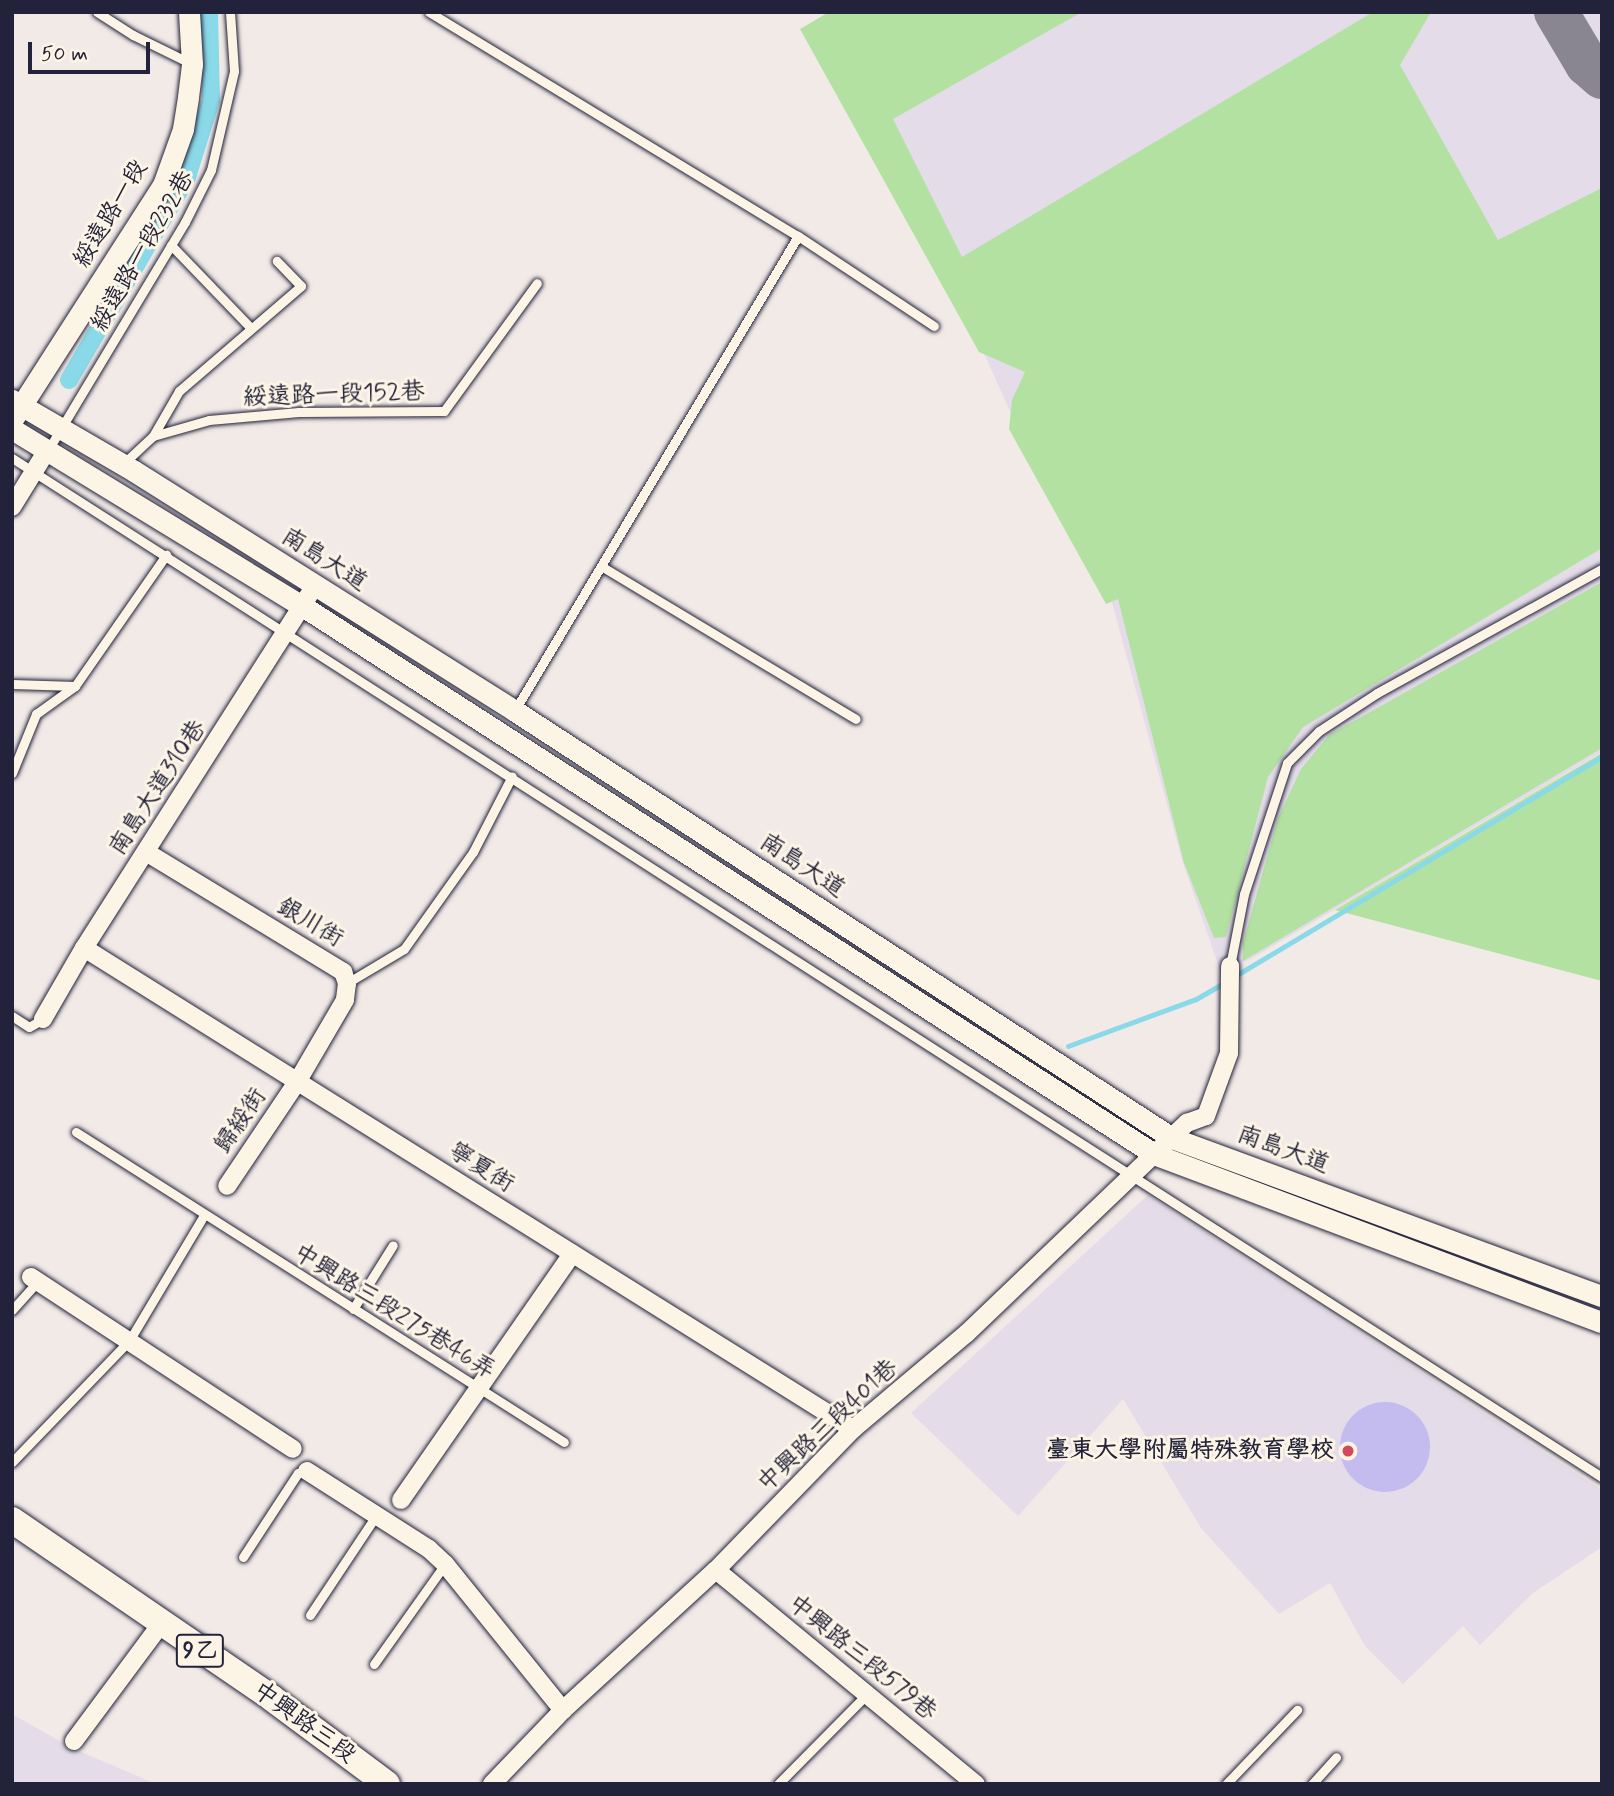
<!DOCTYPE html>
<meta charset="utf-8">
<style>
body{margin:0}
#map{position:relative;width:1614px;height:1796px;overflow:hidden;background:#f1eae7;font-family:Mynerve,"LXGW WenKai TC",sans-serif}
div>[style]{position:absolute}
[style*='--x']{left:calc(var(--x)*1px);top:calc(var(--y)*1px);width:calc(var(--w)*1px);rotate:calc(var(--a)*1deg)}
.built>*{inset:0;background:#e4dce9}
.green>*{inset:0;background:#b2e1a1}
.stream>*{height:5px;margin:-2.5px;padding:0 2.5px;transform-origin:2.5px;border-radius:2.5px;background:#8ad9e8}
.canal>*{height:18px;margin:-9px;padding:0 9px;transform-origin:9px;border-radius:9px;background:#8ad9e8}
.taxiway>*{height:44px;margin:-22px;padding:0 22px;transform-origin:22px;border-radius:22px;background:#8a8691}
.building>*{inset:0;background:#c4bcee}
.round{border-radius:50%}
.roads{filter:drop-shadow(0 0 2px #22223b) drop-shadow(0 0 2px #22223b)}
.service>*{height:9px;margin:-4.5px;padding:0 4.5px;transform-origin:4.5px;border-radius:4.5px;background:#fcf5e5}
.minor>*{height:18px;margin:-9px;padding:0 9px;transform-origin:9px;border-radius:9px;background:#fcf5e5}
.tertiary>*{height:21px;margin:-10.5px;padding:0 10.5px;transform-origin:10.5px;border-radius:10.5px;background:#fcf5e5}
.primary>*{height:26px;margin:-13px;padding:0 13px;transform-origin:13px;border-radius:13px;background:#fcf5e5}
.dots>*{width:19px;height:19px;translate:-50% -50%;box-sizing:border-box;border:4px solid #fcf5e5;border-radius:50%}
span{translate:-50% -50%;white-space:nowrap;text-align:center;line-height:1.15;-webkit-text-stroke:6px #fcf5e5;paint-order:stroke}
.shield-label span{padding:2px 5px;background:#fcf5e5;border:2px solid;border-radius:5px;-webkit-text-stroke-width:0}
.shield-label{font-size:23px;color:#22223b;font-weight:700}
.street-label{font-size:24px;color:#22223b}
.poi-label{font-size:24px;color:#22223b;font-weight:700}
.right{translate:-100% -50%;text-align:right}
.frame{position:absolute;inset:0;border:14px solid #22223b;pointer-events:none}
.scale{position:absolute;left:28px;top:42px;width:122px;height:32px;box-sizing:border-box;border:4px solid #22223b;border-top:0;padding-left:9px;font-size:21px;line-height:24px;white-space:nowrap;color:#22223b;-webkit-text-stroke:5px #fcf5e5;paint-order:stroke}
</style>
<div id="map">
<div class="built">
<i style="clip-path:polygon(844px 12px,1602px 12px,1602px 752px,1251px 959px,1220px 970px,1183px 863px,1111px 599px,1020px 433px,946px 270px)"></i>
<i style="clip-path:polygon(1148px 1195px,1602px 1490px,1602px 1547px,1533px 1593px,1480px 1645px,1463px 1626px,1403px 1684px,1365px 1646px,1330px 1583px,1279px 1614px,1201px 1528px,1123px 1399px,1018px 1516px,911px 1413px)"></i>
<i style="clip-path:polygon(12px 1714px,72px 1748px,156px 1784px,12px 1784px)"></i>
</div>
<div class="green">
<i style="clip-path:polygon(829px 12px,1082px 12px,893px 119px,962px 257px,1373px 12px,1431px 12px,1400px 65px,1498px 240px,1602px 188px,1602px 548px,1303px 727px,1268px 777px,1226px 937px,1214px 938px,1184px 863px,1118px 599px,1106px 604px,1009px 429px,1012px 400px,1025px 372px,979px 352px,800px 29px)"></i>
<i style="clip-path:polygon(1602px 582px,1602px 748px,1243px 961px,1243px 943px,1278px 818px,1301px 769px,1329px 735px)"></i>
<i style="clip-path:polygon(1602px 753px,1602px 981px,1335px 910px)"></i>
</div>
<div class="stream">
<i style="--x:1235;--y:976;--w:428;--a:-30.9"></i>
<i style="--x:1068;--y:1046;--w:136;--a:-20.2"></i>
<i style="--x:1196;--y:999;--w:36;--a:-30"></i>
</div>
<div class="canal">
<i style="--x:69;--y:380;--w:235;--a:-59.8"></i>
<i style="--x:187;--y:177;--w:81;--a:-72.7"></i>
<i style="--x:211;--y:100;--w:88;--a:-91.3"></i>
</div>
<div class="taxiway">
<i style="--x:1556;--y:12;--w:61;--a:59.2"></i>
<i style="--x:1587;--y:64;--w:20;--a:41"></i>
</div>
<div class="building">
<i class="round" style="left:1340px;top:1402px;width:90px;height:90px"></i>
</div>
<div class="roads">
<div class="service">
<i style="--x:97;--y:12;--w:43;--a:32.6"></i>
<i style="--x:133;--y:35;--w:64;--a:26.2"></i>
<i style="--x:429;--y:12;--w:432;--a:31.3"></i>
<i style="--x:798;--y:236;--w:163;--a:33.5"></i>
<i style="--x:171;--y:245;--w:115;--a:46.1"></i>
<i style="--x:153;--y:436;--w:52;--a:-60"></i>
<i style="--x:179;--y:391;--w:161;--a:-40.7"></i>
<i style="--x:301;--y:286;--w:35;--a:-134"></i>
<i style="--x:48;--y:450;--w:266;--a:-59"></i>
<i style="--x:185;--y:222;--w:58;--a:-63.4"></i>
<i style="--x:211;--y:170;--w:102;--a:-76.9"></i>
<i style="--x:234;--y:71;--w:59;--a:-93.9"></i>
<i style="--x:12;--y:458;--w:1889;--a:32.66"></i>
<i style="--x:124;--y:463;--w:40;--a:-43"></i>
<i style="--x:153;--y:436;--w:58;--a:-15.9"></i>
<i style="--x:209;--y:420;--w:90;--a:-5.1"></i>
<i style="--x:299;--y:412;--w:145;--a:-0.4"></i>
<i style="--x:444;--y:411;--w:158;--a:-54"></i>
<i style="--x:601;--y:566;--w:297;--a:31"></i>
<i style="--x:12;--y:684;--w:63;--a:1.8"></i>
<i style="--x:515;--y:710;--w:552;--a:-59.16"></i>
<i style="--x:12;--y:773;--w:64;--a:-67.9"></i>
<i style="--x:36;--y:714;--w:48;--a:-35.7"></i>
<i style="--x:75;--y:686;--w:160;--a:-55.2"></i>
<i style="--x:1230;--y:966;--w:73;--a:-79"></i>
<i style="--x:1244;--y:894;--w:138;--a:-71.8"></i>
<i style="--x:1287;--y:763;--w:45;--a:-45"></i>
<i style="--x:1319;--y:731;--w:69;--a:-33.2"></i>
<i style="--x:1377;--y:693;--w:257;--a:-28.9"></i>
<i style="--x:347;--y:983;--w:66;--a:-30.8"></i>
<i style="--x:404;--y:949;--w:119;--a:-54.6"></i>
<i style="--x:473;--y:852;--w:85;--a:-62.8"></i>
<i style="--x:12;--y:1016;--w:20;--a:33"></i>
<i style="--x:29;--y:1027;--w:16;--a:-30"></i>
<i style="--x:76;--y:1132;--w:578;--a:32.43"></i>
<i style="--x:353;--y:1309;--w:75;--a:-58"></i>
<i style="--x:12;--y:1310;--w:38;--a:-48"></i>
<i style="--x:12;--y:1462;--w:168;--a:-46"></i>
<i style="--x:129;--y:1341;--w:147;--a:-59.2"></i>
<i style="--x:243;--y:1557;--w:100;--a:-56.8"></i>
<i style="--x:298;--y:1473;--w:9;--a:-13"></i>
<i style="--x:310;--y:1615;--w:118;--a:-56.4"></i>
<i style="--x:374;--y:1664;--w:123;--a:-54.6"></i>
<i style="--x:778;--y:1784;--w:127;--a:-45.3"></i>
<i style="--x:1226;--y:1784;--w:103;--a:-46.2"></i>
<i style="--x:1312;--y:1784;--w:36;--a:-48"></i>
</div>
<div class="minor">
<i style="--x:12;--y:507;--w:65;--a:-58.3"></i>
<i style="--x:146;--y:852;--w:231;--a:31.3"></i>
<i style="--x:343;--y:972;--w:12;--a:70"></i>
<i style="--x:347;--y:983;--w:17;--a:97"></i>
<i style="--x:345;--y:1000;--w:95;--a:120.3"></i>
<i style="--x:297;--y:1082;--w:125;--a:123.9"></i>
<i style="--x:84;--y:948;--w:907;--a:32.03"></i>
<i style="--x:43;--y:1019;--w:82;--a:-60"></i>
<i style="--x:84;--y:948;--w:430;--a:-57.5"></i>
<i style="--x:31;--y:1277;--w:313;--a:33.3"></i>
<i style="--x:307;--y:1471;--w:145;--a:32.6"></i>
<i style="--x:429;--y:1549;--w:22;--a:43"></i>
<i style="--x:445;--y:1564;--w:188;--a:51.1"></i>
<i style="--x:401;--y:1500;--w:300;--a:-55.2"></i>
<i style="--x:716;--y:1570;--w:337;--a:39.5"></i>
<i style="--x:74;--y:1741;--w:146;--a:-53.4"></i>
<i style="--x:492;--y:1784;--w:103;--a:-46.2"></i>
<i style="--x:563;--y:1710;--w:207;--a:-42.5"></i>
<i style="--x:716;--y:1570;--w:197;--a:-45.8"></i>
<i style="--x:853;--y:1429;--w:148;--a:-40.1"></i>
<i style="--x:966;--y:1334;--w:306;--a:-43.7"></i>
<i style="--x:1187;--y:1123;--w:20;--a:-20"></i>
<i style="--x:1206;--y:1116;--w:67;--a:-69.9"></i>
<i style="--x:1229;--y:1053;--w:87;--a:-89.3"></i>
</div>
<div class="tertiary">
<i style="--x:12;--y:400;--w:141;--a:30.2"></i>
<i style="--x:134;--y:471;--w:450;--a:32.2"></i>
<i style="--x:515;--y:711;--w:784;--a:33.02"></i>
<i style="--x:1172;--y:1138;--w:458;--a:20.2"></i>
<i style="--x:14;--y:417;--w:276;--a:-57.3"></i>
<i style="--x:163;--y:185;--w:59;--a:-70.3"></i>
<i style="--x:183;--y:129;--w:32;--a:-81"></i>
<i style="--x:188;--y:97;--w:33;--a:-83"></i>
<i style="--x:192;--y:64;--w:52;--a:-93.3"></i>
<i style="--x:12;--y:429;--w:342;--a:31.4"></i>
<i style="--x:304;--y:607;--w:1011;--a:32.76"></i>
<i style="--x:1154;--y:1154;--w:478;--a:20.6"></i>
</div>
<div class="primary">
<i style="--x:12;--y:1520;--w:316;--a:34.4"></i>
<i style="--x:273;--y:1699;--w:142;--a:36.7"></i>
</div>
</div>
<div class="dots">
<i style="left:1348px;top:1451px;background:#d1495b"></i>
</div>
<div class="shield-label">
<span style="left:200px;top:1651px">9乙</span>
</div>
<div class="street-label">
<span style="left:111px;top:214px;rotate:-59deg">綏遠路一段</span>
<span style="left:143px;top:251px;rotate:-60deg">綏遠路一段232巷</span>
<span style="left:334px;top:395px;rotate:-2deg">綏遠路一段152巷</span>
<span style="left:324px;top:560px;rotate:32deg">南島大道</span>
<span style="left:158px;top:788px;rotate:-57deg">南島大道310巷</span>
<span style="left:802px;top:866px;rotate:33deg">南島大道</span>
<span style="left:310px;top:923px;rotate:31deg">銀川街</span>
<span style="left:241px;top:1121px;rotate:-56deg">歸綏街</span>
<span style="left:1283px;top:1150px;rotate:20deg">南島大道</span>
<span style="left:481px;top:1168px;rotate:32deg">寧夏街</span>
<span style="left:394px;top:1312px;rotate:32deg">中興路三段275巷46弄</span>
<span style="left:828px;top:1426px;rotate:-43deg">中興路三段401巷</span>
<span style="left:862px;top:1658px;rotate:39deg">中興路三段579巷</span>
<span style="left:304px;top:1723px;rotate:36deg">中興路三段</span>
</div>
<div class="poi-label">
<span class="right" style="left:1334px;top:1451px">臺東大學附屬特殊教育學校</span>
</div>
<div class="frame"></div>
<div class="scale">50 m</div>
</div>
